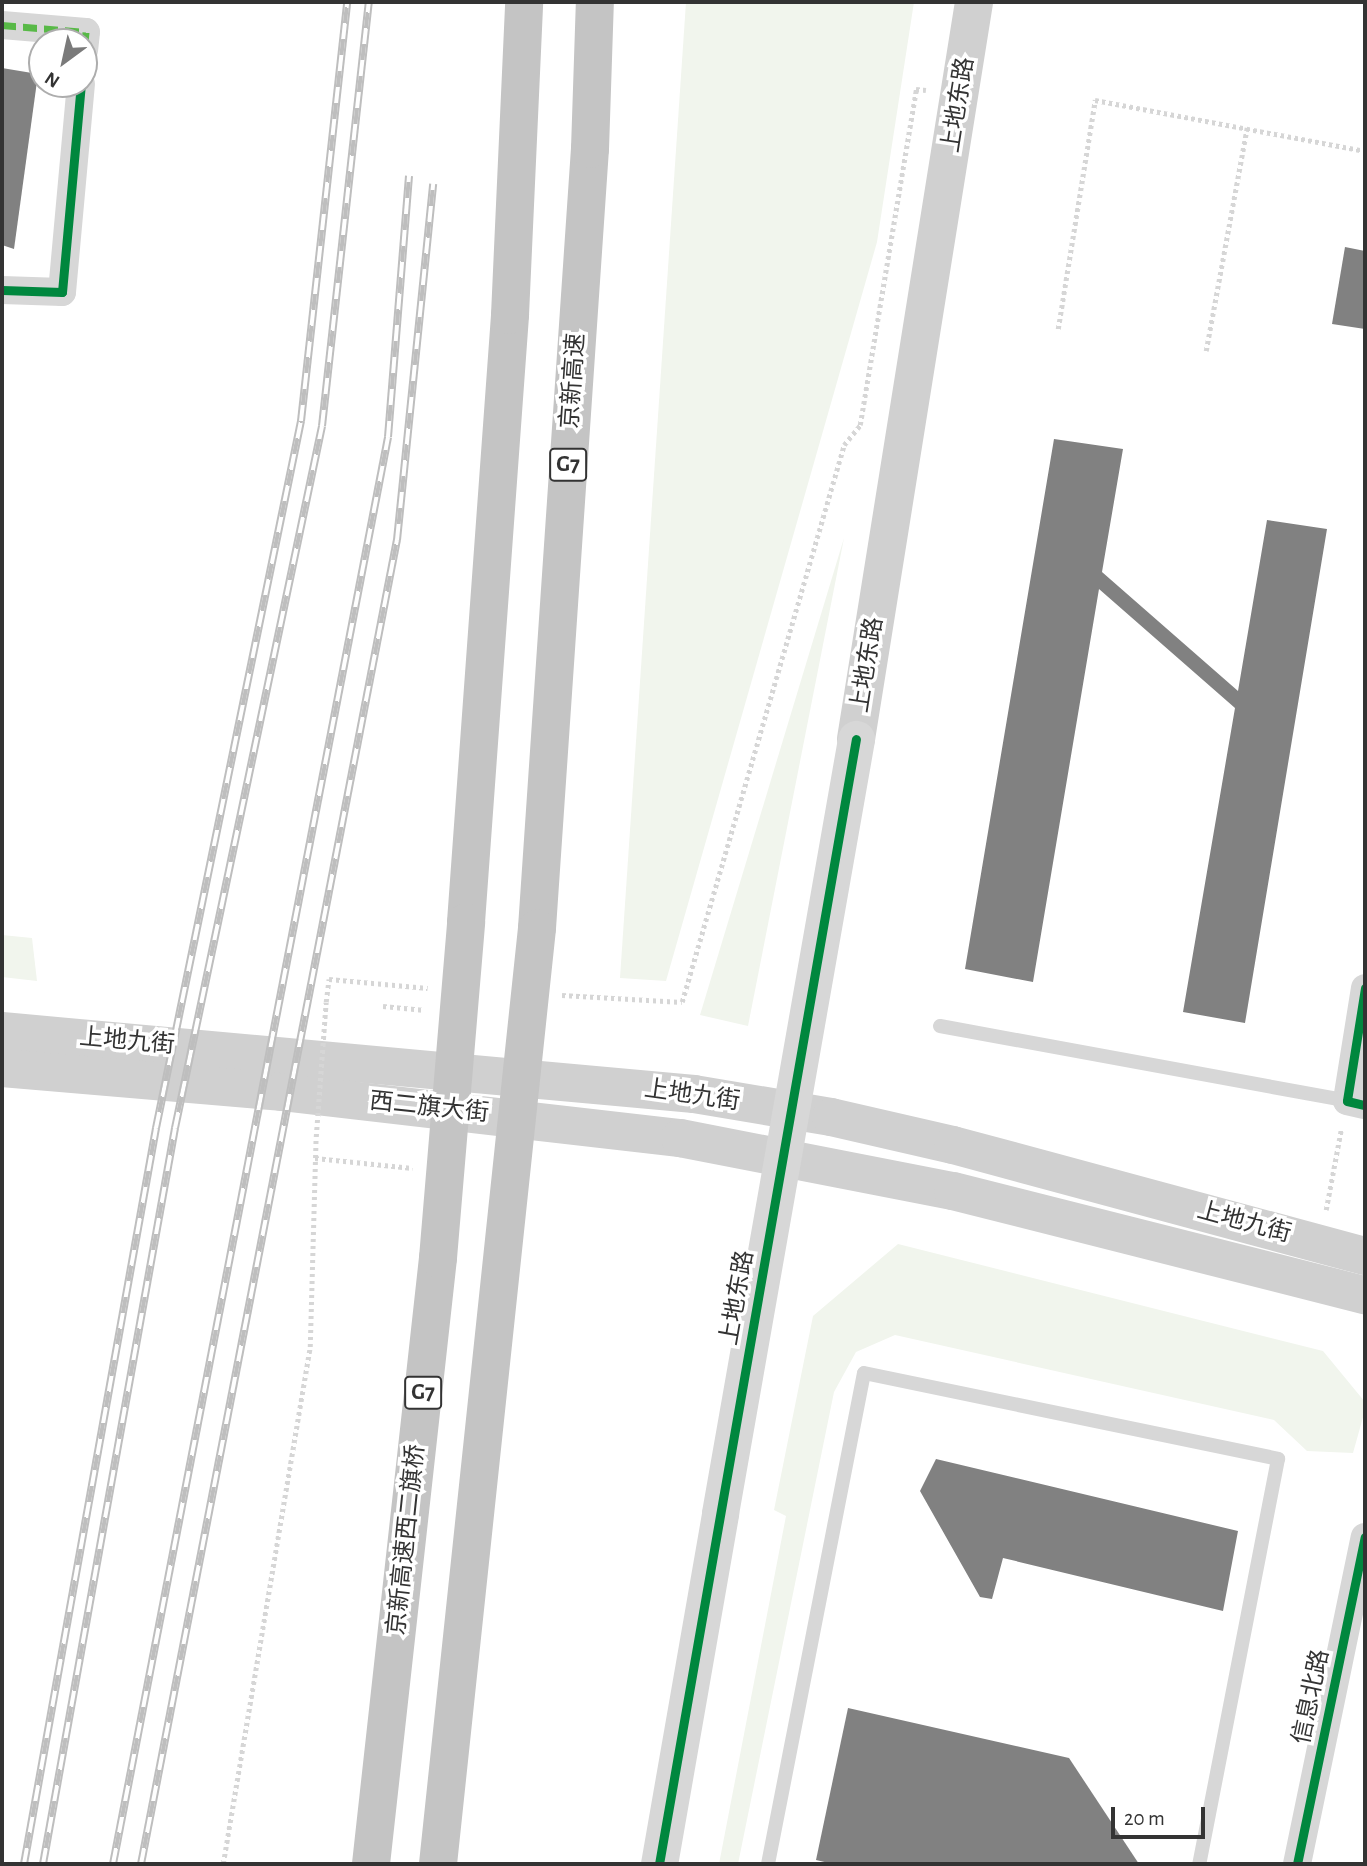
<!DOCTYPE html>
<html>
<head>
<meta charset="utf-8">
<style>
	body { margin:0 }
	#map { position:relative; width:1367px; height:1866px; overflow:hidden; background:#fff; font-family:"Alegreya Sans","Noto Sans SC",sans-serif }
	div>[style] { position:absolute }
	.green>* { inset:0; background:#f1f5ed }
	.building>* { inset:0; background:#818181 }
	.path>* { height:4.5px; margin-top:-2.25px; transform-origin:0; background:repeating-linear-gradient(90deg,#d6d6d6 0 3.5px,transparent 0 7px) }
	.service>* { height:14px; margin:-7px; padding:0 7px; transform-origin:7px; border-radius:7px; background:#d7d7d7 }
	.minor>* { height:28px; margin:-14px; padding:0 14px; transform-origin:14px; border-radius:14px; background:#d7d7d7 }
	.tertiary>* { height:37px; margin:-18.5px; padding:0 18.5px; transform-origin:18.5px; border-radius:18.5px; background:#d7d7d7 }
	.secondary>* { height:38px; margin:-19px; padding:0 19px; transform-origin:19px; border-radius:19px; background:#d0d0d0 }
	.motorway>* { height:38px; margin:-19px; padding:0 19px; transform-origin:19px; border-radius:19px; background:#c4c4c4 }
	.rail>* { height:8px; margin-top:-4px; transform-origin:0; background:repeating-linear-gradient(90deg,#fff 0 16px,#bebebe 0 32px); box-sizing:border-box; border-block:2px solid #bebebe }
	.path-bridge>* { height:4.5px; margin-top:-2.25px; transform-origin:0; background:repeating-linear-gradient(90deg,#d6d6d6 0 3.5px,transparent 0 7px) }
	.tertiary-bridge>* { height:37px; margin:-18.5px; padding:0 18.5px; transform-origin:18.5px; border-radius:18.5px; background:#d7d7d7 }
	.motorway-bridge>* { height:38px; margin:-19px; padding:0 19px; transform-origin:19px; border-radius:19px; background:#c4c4c4 }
	.quiet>* { height:7px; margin-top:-3.5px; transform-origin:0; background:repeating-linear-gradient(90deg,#58b947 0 14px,transparent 0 21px) }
	.cycleway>* { height:9px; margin:-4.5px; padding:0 4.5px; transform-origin:4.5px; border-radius:4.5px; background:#00873e }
	span { translate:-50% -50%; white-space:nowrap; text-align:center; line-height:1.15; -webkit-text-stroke:7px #fff; paint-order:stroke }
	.shield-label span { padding:2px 5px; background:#fff; border:2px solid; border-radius:5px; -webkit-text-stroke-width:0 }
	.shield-label { font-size:23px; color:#333; font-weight:700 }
	.street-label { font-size:24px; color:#333 }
	.frame { position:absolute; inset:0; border:4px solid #333; pointer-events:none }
	.north { position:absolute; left:28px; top:28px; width:70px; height:70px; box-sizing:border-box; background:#fff; border:2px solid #adadad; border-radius:50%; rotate:213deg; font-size:19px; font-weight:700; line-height:28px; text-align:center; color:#333 }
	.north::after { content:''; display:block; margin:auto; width:24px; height:32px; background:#7a7a7a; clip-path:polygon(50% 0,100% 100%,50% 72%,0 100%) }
	.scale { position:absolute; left:1111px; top:1807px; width:94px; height:32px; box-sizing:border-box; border:4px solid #333; border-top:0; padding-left:9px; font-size:21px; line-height:24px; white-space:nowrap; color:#333; -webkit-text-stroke:5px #fff; paint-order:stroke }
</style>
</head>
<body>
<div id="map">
	<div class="green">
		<i style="clip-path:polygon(686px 2px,914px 2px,877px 242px,666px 981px,620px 978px)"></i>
		<i style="clip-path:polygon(844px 538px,748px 1026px,700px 1015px)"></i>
		<i style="clip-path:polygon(2px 935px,32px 938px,37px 981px,2px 977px)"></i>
		<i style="clip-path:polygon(898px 1244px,1323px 1351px,1365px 1402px,1365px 1410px,1353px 1453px,1307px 1451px,1274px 1420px,895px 1335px,856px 1352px,834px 1392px,738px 1864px,719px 1864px,786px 1516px,774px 1510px,813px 1316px)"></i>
	</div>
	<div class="building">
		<i style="clip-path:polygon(2px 68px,38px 74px,14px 249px,2px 245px)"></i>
		<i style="clip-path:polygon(1345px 247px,1365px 251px,1365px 329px,1332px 324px)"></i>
		<i style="clip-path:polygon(1054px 439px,1123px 449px,1102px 572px,1238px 691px,1267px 520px,1327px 529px,1245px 1023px,1183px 1012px,1235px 708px,1099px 589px,1033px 982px,965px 969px)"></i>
		<i style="clip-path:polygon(936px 1459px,1238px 1531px,1223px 1611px,1003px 1558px,992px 1599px,980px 1597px,920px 1491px)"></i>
		<i style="clip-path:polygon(848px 1708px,1069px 1758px,1139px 1864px,833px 1864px,816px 1860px)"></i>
	</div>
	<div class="path">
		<i style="left:1058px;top:329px;width:232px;rotate:-80.8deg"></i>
		<i style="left:1095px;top:100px;width:275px;rotate:10.7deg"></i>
		<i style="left:1206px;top:351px;width:227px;rotate:-79.6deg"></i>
		<i style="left:562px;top:995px;width:120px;rotate:3.3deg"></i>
		<i style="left:682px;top:1002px;width:580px;rotate:-73.78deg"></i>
		<i style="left:844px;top:445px;width:26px;rotate:-51deg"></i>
		<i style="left:860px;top:425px;width:341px;rotate:-80.5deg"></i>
		<i style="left:916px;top:89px;width:10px;rotate:6deg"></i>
		<i style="left:326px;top:1002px;width:23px;rotate:-83deg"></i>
		<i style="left:329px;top:979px;width:99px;rotate:5.2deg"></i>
		<i style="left:383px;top:1006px;width:42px;rotate:5.4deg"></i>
		<i style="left:315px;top:1158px;width:98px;rotate:5.9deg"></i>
		<i style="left:1326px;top:1210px;width:81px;rotate:-79.4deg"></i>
		<i style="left:223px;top:1864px;width:524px;rotate:-80.45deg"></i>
		<i style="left:310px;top:1347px;width:210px;rotate:-88.4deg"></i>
	</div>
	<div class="service">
		<i style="left:940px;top:1026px;width:414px;rotate:10.4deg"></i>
		<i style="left:768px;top:1864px;width:500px;rotate:-78.94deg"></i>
		<i style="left:864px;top:1373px;width:423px;rotate:11.7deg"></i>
		<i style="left:1278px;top:1459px;width:413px;rotate:101deg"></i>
	</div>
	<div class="minor">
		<i style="left:2px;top:25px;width:84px;rotate:4.8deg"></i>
		<i style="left:86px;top:32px;width:18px;rotate:96deg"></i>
		<i style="left:2px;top:290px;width:60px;rotate:1.9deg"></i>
		<i style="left:62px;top:292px;width:209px;rotate:-84.8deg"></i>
		<i style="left:1365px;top:988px;width:114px;rotate:99.1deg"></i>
		<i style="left:1347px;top:1101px;width:18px;rotate:13deg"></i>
		<i style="left:1297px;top:1864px;width:334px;rotate:-78.3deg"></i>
	</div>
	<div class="tertiary">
		<i style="left:659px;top:1864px;width:356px;rotate:-80.1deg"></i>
	</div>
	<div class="secondary">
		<i style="left:856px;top:739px;width:746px;rotate:-80.9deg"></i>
		<i style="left:2px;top:1031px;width:695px;rotate:5.2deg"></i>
		<i style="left:694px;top:1094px;width:139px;rotate:9.5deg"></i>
		<i style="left:831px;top:1117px;width:125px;rotate:12.9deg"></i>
		<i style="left:953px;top:1145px;width:427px;rotate:15.1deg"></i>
		<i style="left:2px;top:1068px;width:280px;rotate:4.9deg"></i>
		<i style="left:281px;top:1092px;width:402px;rotate:6.6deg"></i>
		<i style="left:680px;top:1138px;width:278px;rotate:11deg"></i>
		<i style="left:953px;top:1191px;width:425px;rotate:14.2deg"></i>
	</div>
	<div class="motorway">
		<i style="left:466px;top:922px;width:609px;rotate:-85.85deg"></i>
		<i style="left:510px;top:315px;width:313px;rotate:-87.4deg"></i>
		<i style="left:537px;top:928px;width:781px;rotate:-86.11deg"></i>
		<i style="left:590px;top:149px;width:147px;rotate:-88.1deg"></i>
	</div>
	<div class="rail">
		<i style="left:24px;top:1864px;width:748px;rotate:-79.83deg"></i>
		<i style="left:156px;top:1128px;width:722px;rotate:-78.41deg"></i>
		<i style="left:301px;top:421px;width:422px;rotate:-83.7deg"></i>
		<i style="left:43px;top:1864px;width:748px;rotate:-79.83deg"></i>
		<i style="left:175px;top:1128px;width:717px;rotate:-78.17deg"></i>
		<i style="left:322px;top:426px;width:427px;rotate:-83.7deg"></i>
		<i style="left:113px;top:1864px;width:1453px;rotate:-79.09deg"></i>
		<i style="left:388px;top:437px;width:262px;rotate:-85.4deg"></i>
		<i style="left:141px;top:1864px;width:1349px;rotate:-79.06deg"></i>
		<i style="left:397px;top:540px;width:358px;rotate:-84.2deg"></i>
	</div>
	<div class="path-bridge">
		<i style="left:316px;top:1137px;width:135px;rotate:-85.8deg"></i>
	</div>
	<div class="tertiary-bridge">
		<i style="left:720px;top:1513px;width:786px;rotate:-80.03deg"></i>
	</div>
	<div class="motorway-bridge">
		<i style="left:371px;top:1864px;width:610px;rotate:-83.69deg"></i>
		<i style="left:438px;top:1258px;width:337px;rotate:-85.2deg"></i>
		<i style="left:438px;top:1864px;width:941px;rotate:-83.96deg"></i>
	</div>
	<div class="quiet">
		<i style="left:2px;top:25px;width:84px;rotate:4.8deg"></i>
		<i style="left:86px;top:32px;width:18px;rotate:96deg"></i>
	</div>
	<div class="cycleway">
		<i style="left:2px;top:290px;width:60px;rotate:1.9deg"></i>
		<i style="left:62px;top:292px;width:209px;rotate:-84.8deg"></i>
		<i style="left:1365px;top:988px;width:114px;rotate:99.1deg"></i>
		<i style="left:1347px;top:1101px;width:18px;rotate:13deg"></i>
		<i style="left:659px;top:1864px;width:1142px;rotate:-80.07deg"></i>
		<i style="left:1297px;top:1864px;width:334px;rotate:-78.3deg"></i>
	</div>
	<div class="shield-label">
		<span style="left:568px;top:465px">G7</span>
		<span style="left:423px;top:1393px">G7</span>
	</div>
	<div class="street-label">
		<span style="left:959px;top:105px;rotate:-81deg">上地东路</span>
		<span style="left:574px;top:381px;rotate:-86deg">京新高速</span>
		<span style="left:868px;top:665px;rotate:-81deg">上地东路</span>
		<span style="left:127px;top:1042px;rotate:5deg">上地九街</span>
		<span style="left:692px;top:1096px;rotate:8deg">上地九街</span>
		<span style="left:429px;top:1108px;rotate:6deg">西二旗大街</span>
		<span style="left:1244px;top:1223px;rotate:15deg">上地九街</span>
		<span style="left:738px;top:1298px;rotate:-80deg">上地东路</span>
		<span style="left:407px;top:1540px;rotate:-84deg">京新高速西二旗桥</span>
		<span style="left:1312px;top:1697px;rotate:-78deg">信息北路</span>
	</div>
	<div class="frame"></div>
	<div class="north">N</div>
	<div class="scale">20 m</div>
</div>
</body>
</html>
